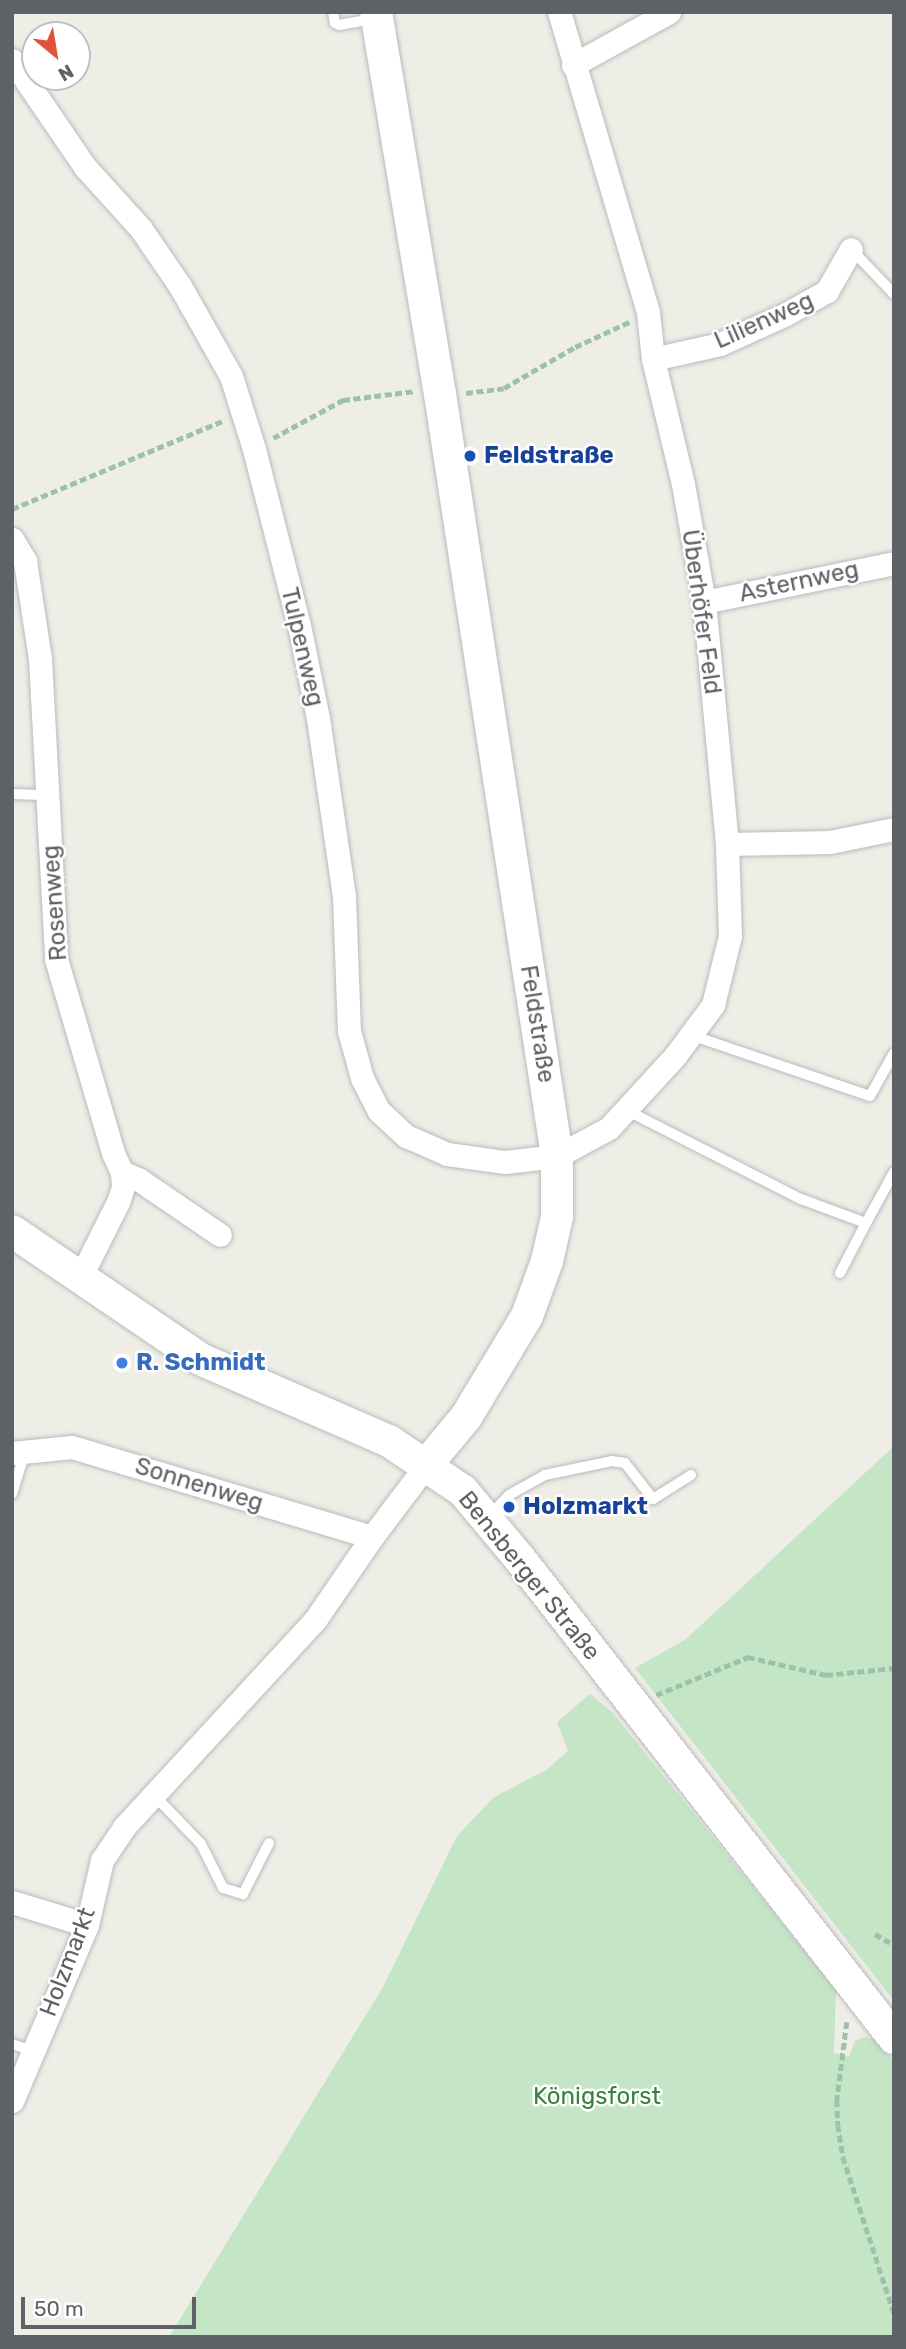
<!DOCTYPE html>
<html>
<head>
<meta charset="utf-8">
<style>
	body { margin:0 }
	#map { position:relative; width:906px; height:2349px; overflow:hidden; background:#efeee6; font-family:Rubik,sans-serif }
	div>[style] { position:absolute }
	.green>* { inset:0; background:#c4e5c6 }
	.path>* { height:4.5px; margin-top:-2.25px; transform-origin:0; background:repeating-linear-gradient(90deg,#9cc3aa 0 7px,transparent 0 10.5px) }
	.roads { filter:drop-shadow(0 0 2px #b8bbbf) drop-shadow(0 0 2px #b8bbbf) }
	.lane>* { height:10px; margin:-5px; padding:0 5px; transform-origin:5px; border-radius:5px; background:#fff }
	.street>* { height:23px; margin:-11.5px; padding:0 11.5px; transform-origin:11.5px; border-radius:11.5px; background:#fff }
	.secondary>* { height:32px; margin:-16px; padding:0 16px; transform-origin:16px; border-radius:16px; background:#fff }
	.dots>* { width:19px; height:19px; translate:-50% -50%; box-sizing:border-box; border:4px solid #fff; border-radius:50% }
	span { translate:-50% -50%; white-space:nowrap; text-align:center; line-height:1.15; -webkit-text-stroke:5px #fff; paint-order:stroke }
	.street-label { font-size:24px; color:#5e6166 }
	.transit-label { font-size:24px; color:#164399; font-weight:700 }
	.left { translate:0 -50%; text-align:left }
	.shop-label { font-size:24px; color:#366cbe; font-weight:700 }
	.park-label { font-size:24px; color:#398141 }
	.frame { position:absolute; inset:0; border:14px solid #5e6166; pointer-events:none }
	.north { position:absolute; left:21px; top:21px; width:70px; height:70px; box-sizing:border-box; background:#fff; border:2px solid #bfc0c2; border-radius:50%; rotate:150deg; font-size:19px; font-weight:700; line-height:28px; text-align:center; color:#5e6166 }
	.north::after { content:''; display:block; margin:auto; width:24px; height:32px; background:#e0523b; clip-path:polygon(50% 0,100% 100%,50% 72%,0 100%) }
	.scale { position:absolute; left:21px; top:2297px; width:175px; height:32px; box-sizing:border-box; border:4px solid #5e6166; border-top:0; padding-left:9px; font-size:21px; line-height:24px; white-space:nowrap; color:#5e6166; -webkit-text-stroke:5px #fff; paint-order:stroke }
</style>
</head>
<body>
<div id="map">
	<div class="green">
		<i style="clip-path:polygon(894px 1446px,894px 2001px,635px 1668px,686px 1639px)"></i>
		<i style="clip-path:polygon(590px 1694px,612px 1712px,836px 1990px,834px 2053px,849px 2057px,855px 2041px,864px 2037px,876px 2039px,894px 2062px,894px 2337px,169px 2337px,383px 1987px,457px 1836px,494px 1797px,546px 1770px,568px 1751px,557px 1722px)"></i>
	</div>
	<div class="path">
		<i style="left:466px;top:393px;width:38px;rotate:-7deg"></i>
		<i style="left:504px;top:388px;width:82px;rotate:-30deg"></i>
		<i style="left:575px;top:347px;width:60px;rotate:-24.8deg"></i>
		<i style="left:273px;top:438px;width:80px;rotate:-28.5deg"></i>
		<i style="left:343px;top:400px;width:73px;rotate:-7.1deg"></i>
		<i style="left:12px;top:509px;width:231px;rotate:-22.7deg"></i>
		<i style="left:656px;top:1695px;width:100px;rotate:-22.4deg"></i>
		<i style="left:748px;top:1657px;width:80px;rotate:13deg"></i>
		<i style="left:826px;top:1675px;width:68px;rotate:-5.9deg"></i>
		<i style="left:875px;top:1934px;width:22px;rotate:30deg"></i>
		<i style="left:847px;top:2022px;width:79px;rotate:97.3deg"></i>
		<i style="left:837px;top:2100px;width:25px;rotate:88deg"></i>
		<i style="left:838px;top:2125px;width:32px;rotate:81deg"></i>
		<i style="left:843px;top:2157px;width:164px;rotate:71.9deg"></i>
	</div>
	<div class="roads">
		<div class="lane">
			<i style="left:333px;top:12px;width:11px;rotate:80deg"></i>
			<i style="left:335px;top:23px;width:4px;rotate:27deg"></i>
			<i style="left:339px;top:25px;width:36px;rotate:-10deg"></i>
			<i style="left:851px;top:249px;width:62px;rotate:46.3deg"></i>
			<i style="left:12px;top:794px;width:36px;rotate:2deg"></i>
			<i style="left:691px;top:1035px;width:189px;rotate:18.8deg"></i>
			<i style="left:870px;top:1096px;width:49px;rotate:-60.8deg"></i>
			<i style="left:626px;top:1110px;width:196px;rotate:27deg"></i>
			<i style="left:801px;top:1199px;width:69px;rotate:20.3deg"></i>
			<i style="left:866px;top:1223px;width:58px;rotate:-61.2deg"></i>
			<i style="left:840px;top:1273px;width:56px;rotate:-62.5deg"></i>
			<i style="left:12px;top:1494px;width:44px;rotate:-72.8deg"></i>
			<i style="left:489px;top:1516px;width:29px;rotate:-46deg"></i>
			<i style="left:509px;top:1495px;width:41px;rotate:-29.1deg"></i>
			<i style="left:545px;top:1475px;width:68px;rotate:-11.8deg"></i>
			<i style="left:612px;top:1461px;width:13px;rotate:9deg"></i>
			<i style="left:625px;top:1463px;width:46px;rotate:52.1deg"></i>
			<i style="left:653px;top:1499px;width:45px;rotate:-32.3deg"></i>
			<i style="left:153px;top:1794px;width:69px;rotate:46.2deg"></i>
			<i style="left:201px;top:1844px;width:49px;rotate:63.4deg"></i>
			<i style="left:223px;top:1888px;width:21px;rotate:17deg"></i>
			<i style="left:243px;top:1894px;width:57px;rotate:-63deg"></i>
			<i style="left:12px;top:2044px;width:21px;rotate:19deg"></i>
		</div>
		<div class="street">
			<i style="left:12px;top:60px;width:130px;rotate:55.7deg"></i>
			<i style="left:85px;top:167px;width:84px;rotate:47.9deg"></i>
			<i style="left:141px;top:229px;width:69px;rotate:55.6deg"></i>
			<i style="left:180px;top:286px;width:103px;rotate:60.5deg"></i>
			<i style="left:231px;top:376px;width:77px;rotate:72.5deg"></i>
			<i style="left:254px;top:449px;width:182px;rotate:75.7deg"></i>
			<i style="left:299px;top:625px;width:95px;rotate:78.5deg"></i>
			<i style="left:318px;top:718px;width:180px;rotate:81.7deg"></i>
			<i style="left:344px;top:896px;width:135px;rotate:87.9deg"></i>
			<i style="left:349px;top:1031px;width:49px;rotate:74.5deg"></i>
			<i style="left:362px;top:1078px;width:37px;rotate:63deg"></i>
			<i style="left:379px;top:1111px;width:37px;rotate:43deg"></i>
			<i style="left:406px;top:1136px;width:45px;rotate:23.7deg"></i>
			<i style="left:447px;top:1154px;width:59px;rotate:7.9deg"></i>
			<i style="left:505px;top:1162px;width:52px;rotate:-6.6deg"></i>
			<i style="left:557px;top:1156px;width:59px;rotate:-28.3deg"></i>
			<i style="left:609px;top:1128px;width:98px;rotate:-47.5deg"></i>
			<i style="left:675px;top:1056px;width:64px;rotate:-53.3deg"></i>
			<i style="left:713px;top:1005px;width:71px;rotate:-76.2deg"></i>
			<i style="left:730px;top:936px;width:92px;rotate:-91.9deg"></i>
			<i style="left:727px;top:844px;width:243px;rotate:-95.4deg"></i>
			<i style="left:704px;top:602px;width:120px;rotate:-100.1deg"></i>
			<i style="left:683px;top:484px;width:129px;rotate:-103.5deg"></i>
			<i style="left:653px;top:359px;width:47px;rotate:-96.1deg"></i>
			<i style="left:648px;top:312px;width:313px;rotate:-106.5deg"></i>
			<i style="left:573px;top:65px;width:110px;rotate:-28.9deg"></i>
			<i style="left:653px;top:359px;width:69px;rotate:-12.6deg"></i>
			<i style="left:720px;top:344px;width:72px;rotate:-24.4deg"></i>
			<i style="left:786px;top:314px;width:47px;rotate:-29.3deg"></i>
			<i style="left:827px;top:291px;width:48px;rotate:-60.3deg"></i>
			<i style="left:12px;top:539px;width:26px;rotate:59deg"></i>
			<i style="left:25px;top:561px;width:99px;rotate:81.3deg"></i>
			<i style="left:40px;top:659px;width:300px;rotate:86.9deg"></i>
			<i style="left:56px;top:959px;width:202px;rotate:73.6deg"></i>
			<i style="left:113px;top:1153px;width:21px;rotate:65deg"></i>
			<i style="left:122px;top:1172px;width:15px;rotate:86deg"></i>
			<i style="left:123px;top:1187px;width:16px;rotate:108deg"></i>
			<i style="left:118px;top:1202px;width:85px;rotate:116.6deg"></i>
			<i style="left:704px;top:602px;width:194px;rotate:-11.6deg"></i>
			<i style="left:727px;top:844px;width:103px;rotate:-1.1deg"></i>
			<i style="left:830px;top:842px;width:65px;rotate:-11.5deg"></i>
			<i style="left:122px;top:1172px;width:17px;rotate:24deg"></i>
			<i style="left:138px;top:1179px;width:99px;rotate:34.3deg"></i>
			<i style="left:12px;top:1453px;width:60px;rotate:-5.7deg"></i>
			<i style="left:72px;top:1447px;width:313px;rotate:16.7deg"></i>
			<i style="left:12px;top:1902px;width:78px;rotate:17deg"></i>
			<i style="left:12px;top:2101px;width:191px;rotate:-66.9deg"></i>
			<i style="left:87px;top:1925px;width:67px;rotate:-77deg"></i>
			<i style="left:102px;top:1860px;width:40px;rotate:-56deg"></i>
			<i style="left:124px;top:1827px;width:282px;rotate:-47.3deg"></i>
			<i style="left:315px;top:1620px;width:101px;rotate:-55.5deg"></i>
			<i style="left:372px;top:1537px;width:91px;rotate:-53deg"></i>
		</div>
		<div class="secondary">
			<i style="left:376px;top:12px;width:387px;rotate:80.5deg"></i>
			<i style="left:440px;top:394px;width:771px;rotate:81.27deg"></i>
			<i style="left:557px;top:1156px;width:61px;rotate:90deg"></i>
			<i style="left:557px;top:1217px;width:45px;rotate:102.8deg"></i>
			<i style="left:547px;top:1261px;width:59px;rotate:110deg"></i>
			<i style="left:527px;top:1316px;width:118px;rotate:121.1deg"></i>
			<i style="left:466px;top:1417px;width:61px;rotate:129.7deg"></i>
			<i style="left:12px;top:1231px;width:227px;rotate:34.2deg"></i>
			<i style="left:200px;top:1359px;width:206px;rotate:23.5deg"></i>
			<i style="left:389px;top:1441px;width:89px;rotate:34deg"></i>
			<i style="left:463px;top:1491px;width:89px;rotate:50deg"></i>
			<i style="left:520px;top:1559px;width:608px;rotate:52.02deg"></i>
		</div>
	</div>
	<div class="dots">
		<i style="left:470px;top:456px;background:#1a4fb4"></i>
		<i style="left:122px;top:1363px;background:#3f7fe0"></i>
		<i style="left:509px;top:1507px;background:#1a4fb4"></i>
	</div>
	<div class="street-label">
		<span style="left:764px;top:321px;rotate:-24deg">Lilienweg</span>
		<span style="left:799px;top:582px;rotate:-12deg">Asternweg</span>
		<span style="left:701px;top:612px;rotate:82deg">Überhöfer Feld</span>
		<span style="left:302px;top:647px;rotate:77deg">Tulpenweg</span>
		<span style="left:55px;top:903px;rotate:-94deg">Rosenweg</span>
		<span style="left:537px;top:1024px;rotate:81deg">Feldstraße</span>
		<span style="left:199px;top:1485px;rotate:17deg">Sonnenweg</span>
		<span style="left:529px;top:1576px;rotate:51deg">Bensberger Straße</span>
		<span style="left:68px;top:1962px;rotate:-69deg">Holzmarkt</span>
	</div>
	<div class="transit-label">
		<span class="left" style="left:484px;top:456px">Feldstraße</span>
		<span class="left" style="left:523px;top:1507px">Holzmarkt</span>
	</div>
	<div class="shop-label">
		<span class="left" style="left:136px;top:1363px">R. Schmidt</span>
	</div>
	<div class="park-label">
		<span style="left:597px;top:2097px">Königsforst</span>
	</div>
	<div class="frame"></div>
	<div class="north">N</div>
	<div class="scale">50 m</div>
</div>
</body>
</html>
